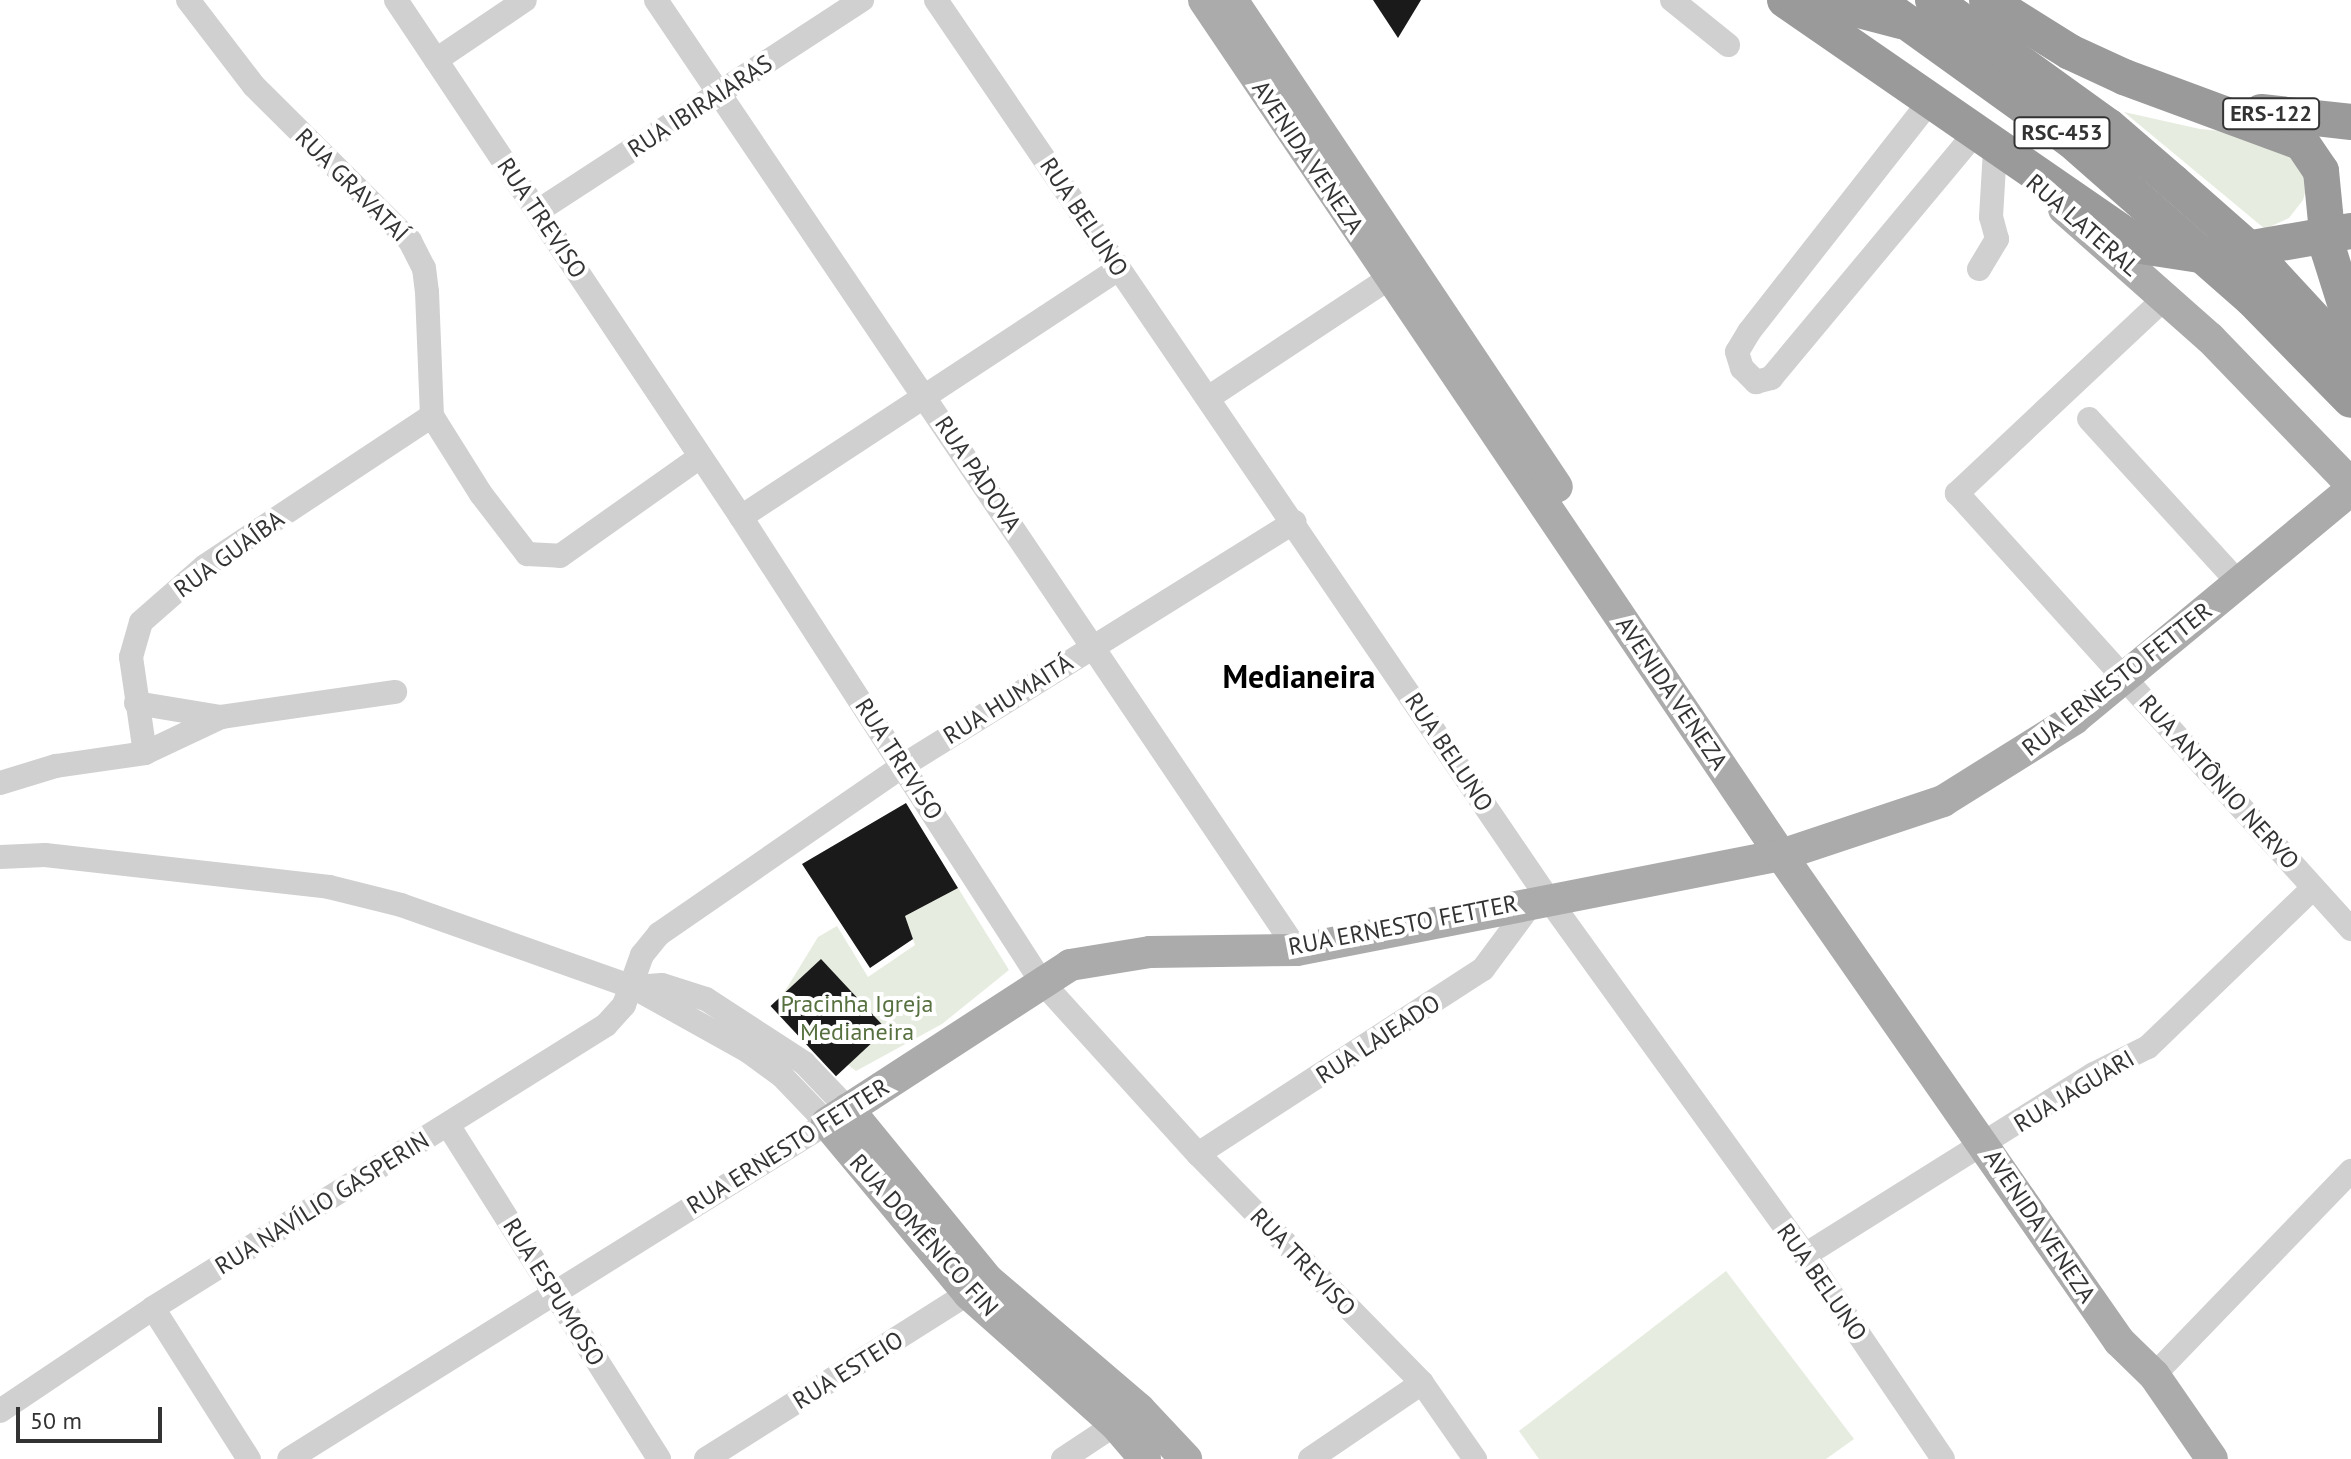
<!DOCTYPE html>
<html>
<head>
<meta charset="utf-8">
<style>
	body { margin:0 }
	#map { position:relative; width:2351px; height:1459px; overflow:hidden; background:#fff; font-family:"PT Sans",sans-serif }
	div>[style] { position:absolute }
	.green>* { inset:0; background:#e6ecdf }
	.building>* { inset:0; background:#1a1a1a; transform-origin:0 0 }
	.minor>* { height:24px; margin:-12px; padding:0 12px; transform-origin:12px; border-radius:12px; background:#d0d0d0 }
	.major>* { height:32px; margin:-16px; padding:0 16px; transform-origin:16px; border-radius:16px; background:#ababab }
	.highway>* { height:36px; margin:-18px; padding:0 18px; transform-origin:18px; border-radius:18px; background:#9a9a9a }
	span { translate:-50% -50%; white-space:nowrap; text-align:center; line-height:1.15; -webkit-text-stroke:8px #fff; paint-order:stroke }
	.shield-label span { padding:2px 6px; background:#fff; border:2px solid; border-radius:6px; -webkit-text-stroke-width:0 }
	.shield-label { font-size:22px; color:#333; font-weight:700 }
	.street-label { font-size:24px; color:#333 }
	.park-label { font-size:24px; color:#56703f }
	.district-label { font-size:32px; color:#000; font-weight:700 }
	.scale { position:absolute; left:16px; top:1407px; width:146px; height:36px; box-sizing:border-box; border:4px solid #333; border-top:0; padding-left:10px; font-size:24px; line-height:28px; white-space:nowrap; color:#333; -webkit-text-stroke:6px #fff; paint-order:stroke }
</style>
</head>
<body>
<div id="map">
	<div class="green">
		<i style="clip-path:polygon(2124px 112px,2200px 129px,2272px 136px,2309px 178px,2303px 200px,2289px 218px,2265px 229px)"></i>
		<i style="clip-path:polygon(958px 888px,1009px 970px,942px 1024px,856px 1071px,774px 1009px,818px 937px,837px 926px,868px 977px,915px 945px,905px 916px)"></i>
		<i style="clip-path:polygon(1726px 1271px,1854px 1439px,1826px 1459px,1539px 1459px,1519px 1431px)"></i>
	</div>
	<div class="building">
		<i style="clip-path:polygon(1373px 0,1421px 0,1398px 38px)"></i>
		<i style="clip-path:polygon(906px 803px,958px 888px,905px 916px,913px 939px,870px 968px,802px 864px)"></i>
		<i style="left:821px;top:959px;width:96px;height:69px;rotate:47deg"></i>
	</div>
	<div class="minor">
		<i style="left:188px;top:0;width:108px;rotate:52.5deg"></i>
		<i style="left:254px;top:86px;width:220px;rotate:44.8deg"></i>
		<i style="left:410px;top:241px;width:30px;rotate:63deg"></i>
		<i style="left:424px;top:268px;width:24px;rotate:83deg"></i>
		<i style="left:427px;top:292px;width:124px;rotate:87.7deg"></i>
		<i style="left:432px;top:416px;width:92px;rotate:57.9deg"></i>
		<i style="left:481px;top:494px;width:76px;rotate:52.5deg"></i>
		<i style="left:527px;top:554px;width:33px;rotate:3deg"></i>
		<i style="left:560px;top:556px;width:171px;rotate:-35.3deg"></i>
		<i style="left:396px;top:0;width:622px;rotate:56.28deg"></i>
		<i style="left:741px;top:517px;width:553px;rotate:57.12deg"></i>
		<i style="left:1041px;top:981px;width:234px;rotate:47.8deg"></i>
		<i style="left:1198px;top:1154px;width:320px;rotate:45.6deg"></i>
		<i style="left:1422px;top:1383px;width:93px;rotate:55.1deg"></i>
		<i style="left:656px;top:0;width:1146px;rotate:55.99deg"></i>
		<i style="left:936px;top:0;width:1085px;rotate:55.74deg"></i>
		<i style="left:1547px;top:897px;width:441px;rotate:54.2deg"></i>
		<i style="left:1805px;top:1255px;width:246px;rotate:55.9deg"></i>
		<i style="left:1672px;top:0;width:72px;rotate:38.8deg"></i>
		<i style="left:436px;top:60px;width:107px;rotate:-34deg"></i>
		<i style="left:1930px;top:101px;width:293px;rotate:128.1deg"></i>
		<i style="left:1749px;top:332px;width:23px;rotate:121deg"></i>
		<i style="left:1737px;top:352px;width:17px;rotate:73deg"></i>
		<i style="left:1742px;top:368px;width:20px;rotate:45deg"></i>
		<i style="left:1756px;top:382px;width:16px;rotate:-15deg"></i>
		<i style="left:1771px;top:378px;width:317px;rotate:-50.2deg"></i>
		<i style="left:538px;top:211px;width:387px;rotate:-33.1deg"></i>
		<i style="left:1979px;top:269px;width:35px;rotate:-59deg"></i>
		<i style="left:1997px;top:239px;width:23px;rotate:-105deg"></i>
		<i style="left:1991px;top:217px;width:68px;rotate:-86.6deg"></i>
		<i style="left:2166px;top:297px;width:287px;rotate:136.8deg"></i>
		<i style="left:1957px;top:493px;width:588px;rotate:47.9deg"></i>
		<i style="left:1208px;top:398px;width:217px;rotate:-33.5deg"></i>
		<i style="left:2089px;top:419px;width:222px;rotate:47.6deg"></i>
		<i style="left:741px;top:517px;width:452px;rotate:-33.3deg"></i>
		<i style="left:136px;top:703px;width:86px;rotate:9.4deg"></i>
		<i style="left:145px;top:753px;width:97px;rotate:-98.3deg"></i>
		<i style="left:131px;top:657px;width:36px;rotate:-74deg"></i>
		<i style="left:141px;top:622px;width:85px;rotate:-41.2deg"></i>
		<i style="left:205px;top:566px;width:272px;rotate:-33.5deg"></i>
		<i style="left:0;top:783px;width:59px;rotate:-16.9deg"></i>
		<i style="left:56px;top:766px;width:90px;rotate:-8.3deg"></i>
		<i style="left:145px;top:753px;width:84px;rotate:-25.3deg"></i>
		<i style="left:221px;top:717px;width:176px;rotate:-8.2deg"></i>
		<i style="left:0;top:857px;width:45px;rotate:-2.5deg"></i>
		<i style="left:45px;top:855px;width:286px;rotate:6.4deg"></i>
		<i style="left:329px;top:887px;width:74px;rotate:14deg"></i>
		<i style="left:401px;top:905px;width:246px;rotate:19.5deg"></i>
		<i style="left:633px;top:987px;width:132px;rotate:29.1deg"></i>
		<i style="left:748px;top:1051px;width:42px;rotate:36.3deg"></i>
		<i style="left:782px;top:1076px;width:65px;rotate:46.2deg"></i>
		<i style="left:827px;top:1123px;width:634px;rotate:148.01deg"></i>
		<i style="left:633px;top:987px;width:29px;rotate:-4deg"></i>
		<i style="left:662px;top:985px;width:46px;rotate:17.7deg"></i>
		<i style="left:706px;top:999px;width:117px;rotate:33.1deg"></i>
		<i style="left:804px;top:1063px;width:64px;rotate:46.3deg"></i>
		<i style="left:448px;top:1125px;width:395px;rotate:57.7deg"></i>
		<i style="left:1198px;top:1154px;width:340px;rotate:-33deg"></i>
		<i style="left:1483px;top:969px;width:87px;rotate:-53.4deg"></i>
		<i style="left:1805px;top:1255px;width:341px;rotate:-32.1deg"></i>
		<i style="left:2094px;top:1074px;width:60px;rotate:-26.6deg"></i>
		<i style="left:2148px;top:1047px;width:229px;rotate:-43.9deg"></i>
		<i style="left:153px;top:1308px;width:179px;rotate:57.6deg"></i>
		<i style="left:2154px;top:1375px;width:284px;rotate:-46deg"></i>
		<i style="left:0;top:1411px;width:184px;rotate:-33.9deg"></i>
		<i style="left:153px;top:1308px;width:534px;rotate:-31.99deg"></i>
		<i style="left:606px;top:1025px;width:27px;rotate:-48deg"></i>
		<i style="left:624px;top:1005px;width:53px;rotate:-70.2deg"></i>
		<i style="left:642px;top:955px;width:27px;rotate:-51deg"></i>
		<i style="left:659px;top:934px;width:298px;rotate:-34.6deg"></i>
		<i style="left:904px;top:765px;width:460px;rotate:-31.9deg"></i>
		<i style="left:706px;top:1459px;width:328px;rotate:-32.3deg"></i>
		<i style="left:1063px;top:1459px;width:78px;rotate:-33.5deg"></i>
		<i style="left:1310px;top:1459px;width:135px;rotate:-34.2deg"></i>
	</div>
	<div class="major">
		<i style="left:1204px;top:0;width:1031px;rotate:55.99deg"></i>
		<i style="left:1781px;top:855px;width:592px;rotate:55.18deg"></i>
		<i style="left:2119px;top:1341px;width:49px;rotate:44.2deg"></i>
		<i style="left:2154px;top:1375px;width:102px;rotate:55.4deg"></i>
		<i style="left:1232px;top:0;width:585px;rotate:56.28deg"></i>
		<i style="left:2064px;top:209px;width:195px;rotate:41.5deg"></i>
		<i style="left:2210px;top:338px;width:203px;rotate:46deg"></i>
		<i style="left:848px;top:1109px;width:221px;rotate:50.7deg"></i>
		<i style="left:988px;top:1280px;width:199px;rotate:40.5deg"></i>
		<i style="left:1139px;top:1409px;width:69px;rotate:46.8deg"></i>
		<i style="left:1145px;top:1459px;width:45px;rotate:-130.5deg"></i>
		<i style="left:1116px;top:1425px;width:197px;rotate:-138.3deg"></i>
		<i style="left:969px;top:1294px;width:222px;rotate:-129.7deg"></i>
		<i style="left:827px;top:1123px;width:290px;rotate:-33deg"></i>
		<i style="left:1070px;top:965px;width:81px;rotate:-9.2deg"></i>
		<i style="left:1150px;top:952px;width:147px;rotate:-0.8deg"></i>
		<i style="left:1297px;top:950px;width:493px;rotate:-11.1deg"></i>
		<i style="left:1781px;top:855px;width:171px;rotate:-18.4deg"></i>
		<i style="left:1943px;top:801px;width:155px;rotate:-32deg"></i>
		<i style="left:2074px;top:719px;width:359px;rotate:-39.6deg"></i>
	</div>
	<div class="highway">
		<i style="left:1785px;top:0;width:433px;rotate:34.6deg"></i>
		<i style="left:2141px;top:246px;width:66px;rotate:8.7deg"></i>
		<i style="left:2206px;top:256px;width:147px;rotate:-9.8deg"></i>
		<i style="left:1821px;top:0;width:83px;rotate:14.7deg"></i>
		<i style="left:1876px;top:0;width:240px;rotate:35.7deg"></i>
		<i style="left:2071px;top:140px;width:241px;rotate:41.3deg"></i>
		<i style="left:2252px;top:299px;width:141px;rotate:45.6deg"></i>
		<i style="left:1933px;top:0;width:216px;rotate:35.8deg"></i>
		<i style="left:2108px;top:126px;width:86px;rotate:40.7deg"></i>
		<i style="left:2173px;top:182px;width:101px;rotate:41.4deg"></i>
		<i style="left:2249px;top:249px;width:150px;rotate:47.2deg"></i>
		<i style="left:1987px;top:0;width:98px;rotate:32.1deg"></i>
		<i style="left:2070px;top:52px;width:60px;rotate:24.8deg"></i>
		<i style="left:2124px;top:77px;width:190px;rotate:20.3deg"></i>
		<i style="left:2302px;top:143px;width:34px;rotate:56deg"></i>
		<i style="left:2321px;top:171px;width:81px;rotate:84.4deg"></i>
		<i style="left:2329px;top:252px;width:73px;rotate:72.6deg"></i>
		<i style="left:2261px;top:112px;width:91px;rotate:6.3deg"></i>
	</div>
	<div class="shield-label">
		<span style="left:2271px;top:114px">ERS-122</span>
		<span style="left:2062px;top:133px">RSC-453</span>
	</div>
	<div class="street-label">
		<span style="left:700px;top:106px;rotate:-33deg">RUA IBIRAIARAS</span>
		<span style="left:1308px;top:157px;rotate:56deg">AVENIDA VENEZA</span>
		<span style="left:352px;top:185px;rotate:45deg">RUA GRAVATAÍ</span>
		<span style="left:1084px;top:217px;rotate:56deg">RUA BELUNO</span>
		<span style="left:542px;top:218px;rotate:56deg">RUA TREVISO</span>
		<span style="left:2083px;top:225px;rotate:41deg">RUA LATERAL</span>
		<span style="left:978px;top:474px;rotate:56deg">RUA PÀDOVA</span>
		<span style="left:229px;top:554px;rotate:-36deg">RUA GUAÍBA</span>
		<span style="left:2117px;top:679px;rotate:-38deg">RUA ERNESTO FETTER</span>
		<span style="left:1672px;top:693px;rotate:56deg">AVENIDA VENEZA</span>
		<span style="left:1008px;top:699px;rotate:-32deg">RUA HUMAITÁ</span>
		<span style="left:1449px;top:752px;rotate:56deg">RUA BELUNO</span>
		<span style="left:899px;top:759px;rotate:57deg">RUA TREVISO</span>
		<span style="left:2219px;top:782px;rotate:48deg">RUA ANTÔNIO NERVO</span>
		<span style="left:1403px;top:925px;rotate:-11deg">RUA ERNESTO FETTER</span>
		<span style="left:1378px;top:1039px;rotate:-33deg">RUA LAJEADO</span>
		<span style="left:2074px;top:1091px;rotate:-31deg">RUA JAGUARI</span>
		<span style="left:788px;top:1146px;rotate:-32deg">RUA ERNESTO FETTER</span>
		<span style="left:322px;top:1203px;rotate:-32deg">RUA NAVÍLIO GASPERIN</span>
		<span style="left:2040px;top:1226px;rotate:56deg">AVENIDA VENEZA</span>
		<span style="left:924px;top:1235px;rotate:48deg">RUA DOMÊNICO FIN</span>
		<span style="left:1303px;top:1262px;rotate:46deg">RUA TREVISO</span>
		<span style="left:1822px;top:1282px;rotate:55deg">RUA BELUNO</span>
		<span style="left:554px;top:1292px;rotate:58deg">RUA ESPUMOSO</span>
		<span style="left:848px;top:1370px;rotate:-32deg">RUA ESTEIO</span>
	</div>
	<div class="park-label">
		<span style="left:857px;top:1018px">Pracinha Igreja<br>Medianeira</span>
	</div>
	<div class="district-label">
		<span style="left:1299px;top:676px">Medianeira</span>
	</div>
	<div class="scale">50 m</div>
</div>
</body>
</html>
